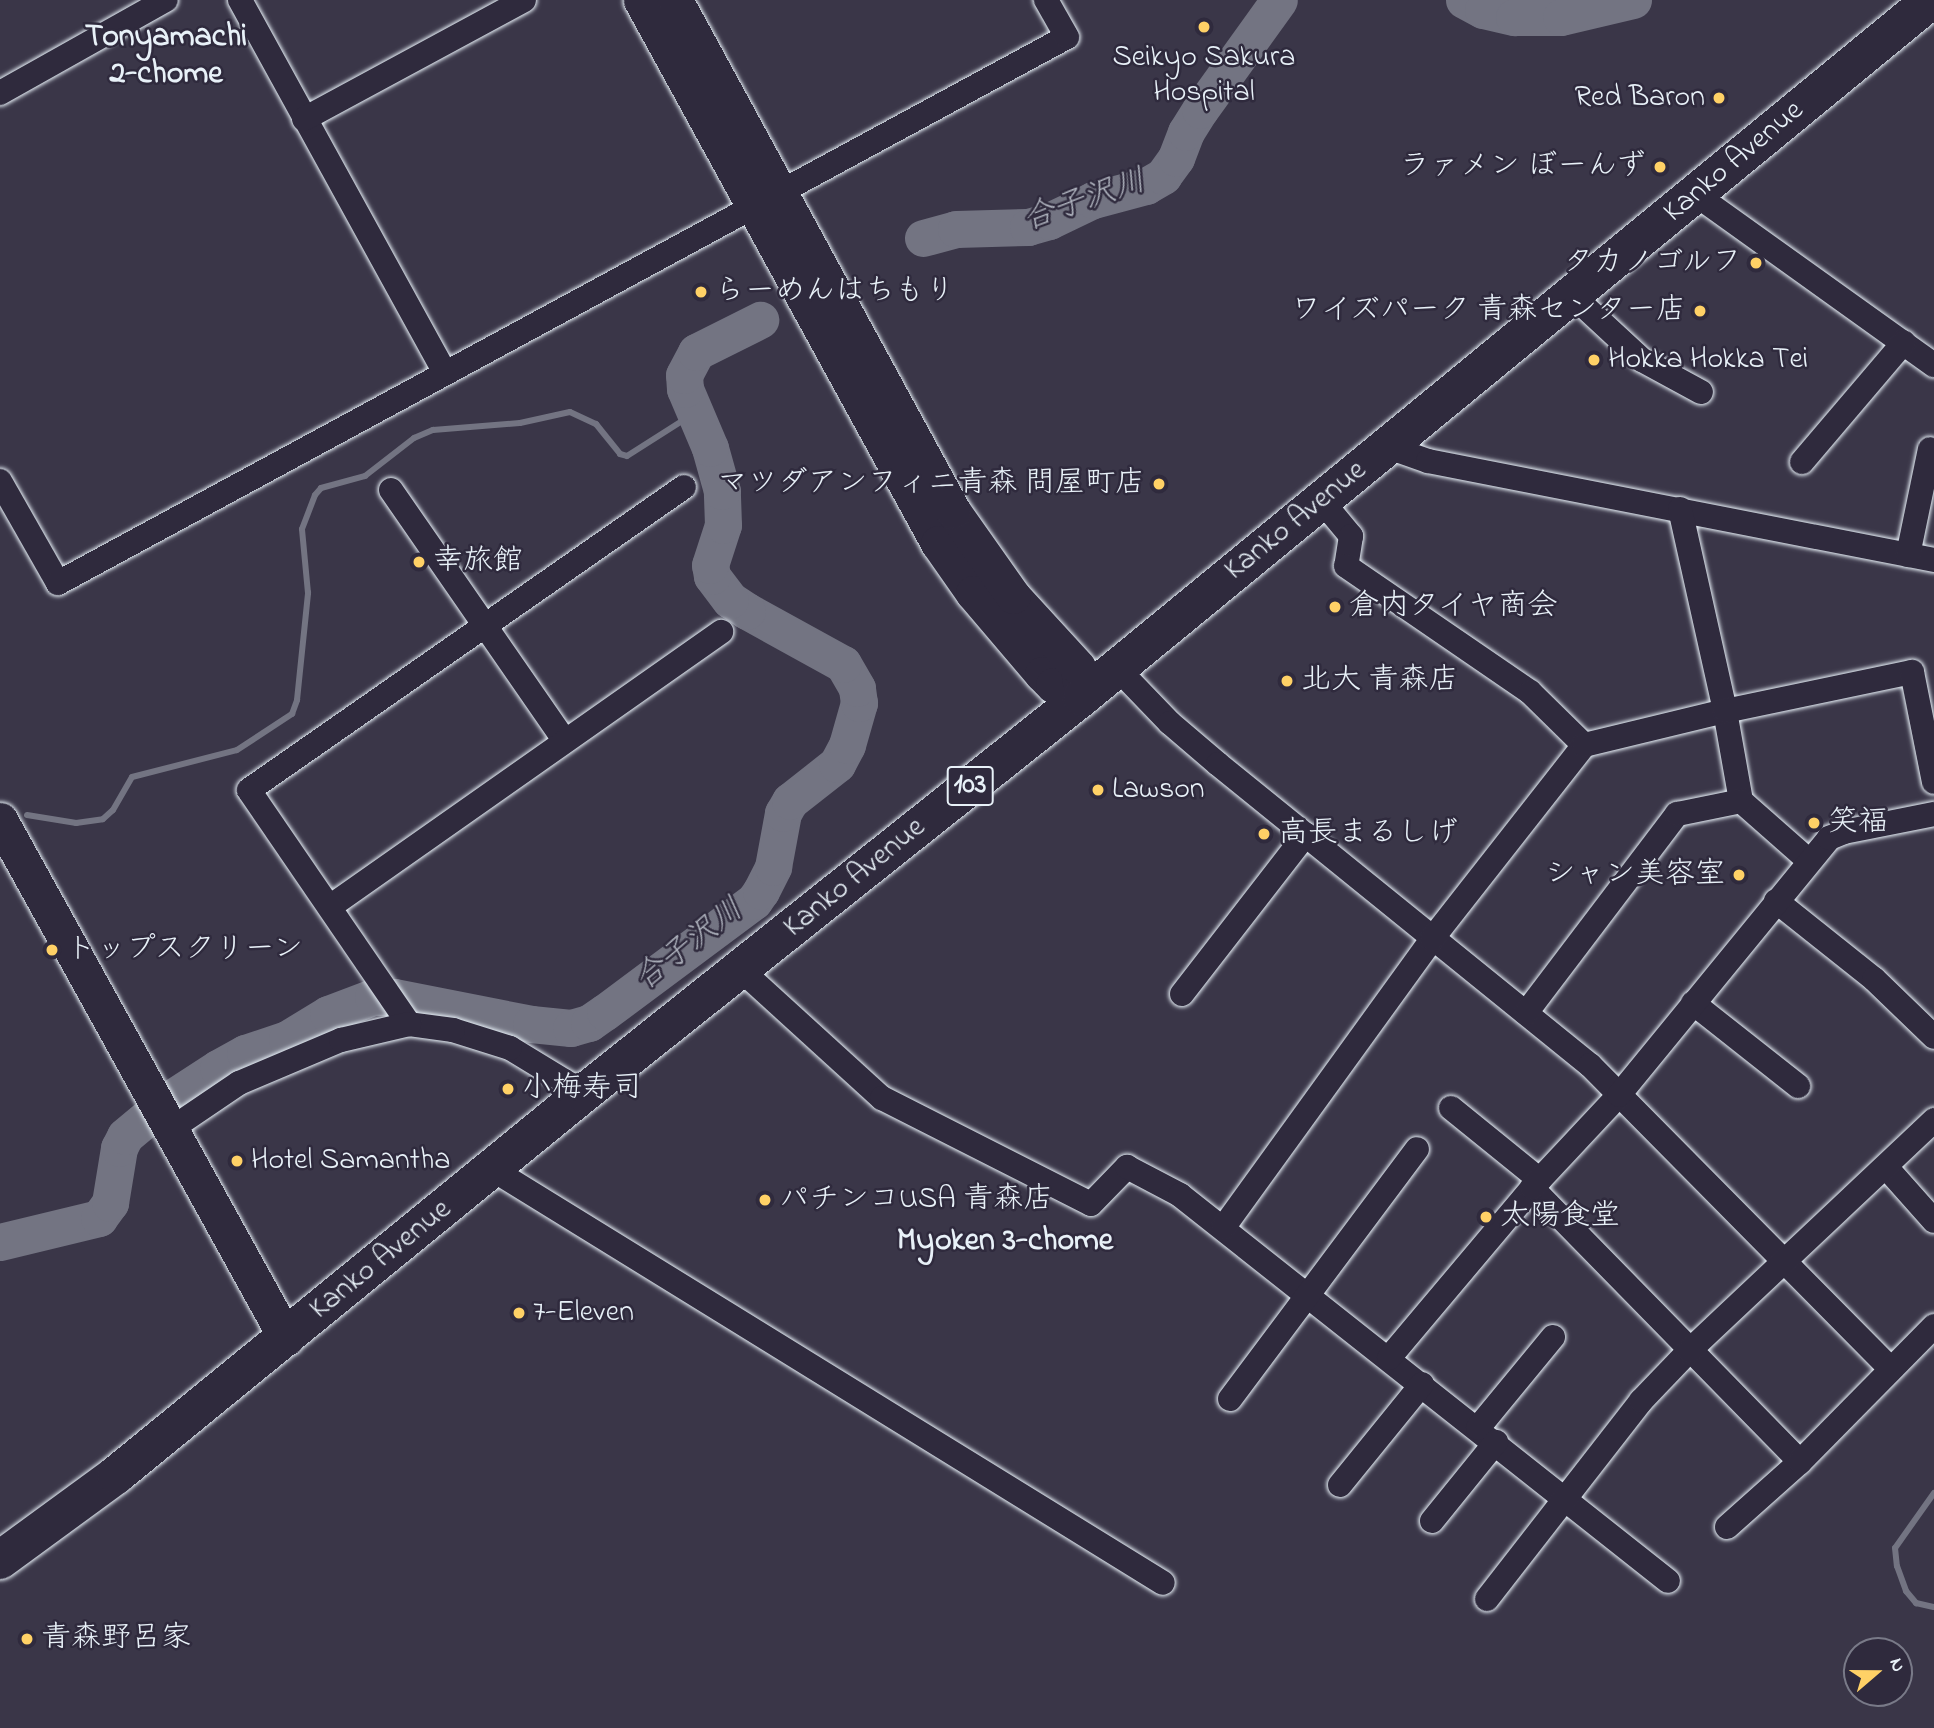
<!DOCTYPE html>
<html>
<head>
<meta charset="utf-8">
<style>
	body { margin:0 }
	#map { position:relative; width:1934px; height:1728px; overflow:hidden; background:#3a3648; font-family:"Indie Flower","Klee One",sans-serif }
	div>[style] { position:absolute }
	.stream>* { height:6px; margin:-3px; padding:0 3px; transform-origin:3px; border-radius:3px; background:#737482 }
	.river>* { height:37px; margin:-18.5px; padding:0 18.5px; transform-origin:18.5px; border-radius:18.5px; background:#737482 }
	.roads { filter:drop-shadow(0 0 2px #e8f1f8) drop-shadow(0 0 2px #e8f1f8) }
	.street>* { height:24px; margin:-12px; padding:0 12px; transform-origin:12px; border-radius:12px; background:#2f2a3d }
	.secondary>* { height:35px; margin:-17.5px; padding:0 17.5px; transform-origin:17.5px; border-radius:17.5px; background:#2f2a3d }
	.highway>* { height:38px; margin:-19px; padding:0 19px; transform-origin:19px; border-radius:19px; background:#2f2a3d }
	.dots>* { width:19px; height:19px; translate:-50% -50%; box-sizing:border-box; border:4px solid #2f2a3d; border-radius:50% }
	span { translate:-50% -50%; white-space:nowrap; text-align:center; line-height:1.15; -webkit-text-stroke:5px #2f2a3d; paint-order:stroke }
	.shield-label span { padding:2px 5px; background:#2f2a3d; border:2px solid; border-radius:5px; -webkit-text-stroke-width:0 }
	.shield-label { font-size:28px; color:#e8f1f8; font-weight:700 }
	.poi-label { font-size:30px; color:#e8f1f8 }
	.right { translate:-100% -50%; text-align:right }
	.left { translate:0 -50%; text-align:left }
	.street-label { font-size:30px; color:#e8f1f8 }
	.neighbourhood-label { font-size:32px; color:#e8f1f8; font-weight:700 }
	.water-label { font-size:32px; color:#aeb2bd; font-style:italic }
	.north { position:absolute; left:1843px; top:1637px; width:70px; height:70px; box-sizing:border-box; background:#2f2a3d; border:2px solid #797a88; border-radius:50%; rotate:70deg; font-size:19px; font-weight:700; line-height:28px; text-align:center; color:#e8f1f8 }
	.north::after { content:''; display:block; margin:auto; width:24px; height:32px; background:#ffd166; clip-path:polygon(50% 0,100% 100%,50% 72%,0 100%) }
</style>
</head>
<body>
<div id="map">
	<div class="stream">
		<i style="left:27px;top:815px;width:50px;rotate:9.3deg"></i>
		<i style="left:76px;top:823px;width:27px;rotate:-8deg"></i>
		<i style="left:103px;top:819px;width:13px;rotate:-42deg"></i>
		<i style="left:113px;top:810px;width:38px;rotate:-60deg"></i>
		<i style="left:132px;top:777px;width:108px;rotate:-14.4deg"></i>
		<i style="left:237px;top:750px;width:66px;rotate:-33.2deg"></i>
		<i style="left:292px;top:714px;width:15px;rotate:-70deg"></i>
		<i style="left:297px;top:700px;width:108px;rotate:-84.1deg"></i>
		<i style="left:308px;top:593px;width:64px;rotate:-95.4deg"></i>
		<i style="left:302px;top:529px;width:36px;rotate:-69deg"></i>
		<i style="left:315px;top:495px;width:9px;rotate:-49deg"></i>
		<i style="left:321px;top:488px;width:46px;rotate:-15.3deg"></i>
		<i style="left:365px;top:476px;width:62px;rotate:-37.8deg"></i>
		<i style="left:414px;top:438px;width:21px;rotate:-23deg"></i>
		<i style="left:433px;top:430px;width:87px;rotate:-4.6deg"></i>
		<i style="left:520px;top:423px;width:51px;rotate:-12.4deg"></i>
		<i style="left:570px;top:412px;width:29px;rotate:25deg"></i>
		<i style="left:596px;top:424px;width:38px;rotate:51deg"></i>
		<i style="left:620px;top:454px;width:7px;rotate:16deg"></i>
		<i style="left:627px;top:456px;width:82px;rotate:-32.5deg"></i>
		<i style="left:1934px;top:1493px;width:67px;rotate:125.3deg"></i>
		<i style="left:1895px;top:1548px;width:18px;rotate:84deg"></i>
		<i style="left:1897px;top:1566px;width:27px;rotate:70deg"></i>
		<i style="left:1906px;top:1591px;width:16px;rotate:50deg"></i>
		<i style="left:1916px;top:1603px;width:18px;rotate:13deg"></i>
	</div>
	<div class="river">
		<i style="left:1464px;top:0;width:21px;rotate:28deg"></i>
		<i style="left:1483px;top:10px;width:32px;rotate:13deg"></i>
		<i style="left:1514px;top:17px;width:47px"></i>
		<i style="left:1561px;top:17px;width:74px;rotate:-13.3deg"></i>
		<i style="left:923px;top:238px;width:34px;rotate:-15deg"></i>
		<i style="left:956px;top:229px;width:72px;rotate:-1.6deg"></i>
		<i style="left:1028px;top:227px;width:22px;rotate:-16deg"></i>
		<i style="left:1049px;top:221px;width:49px;rotate:-25.5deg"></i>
		<i style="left:1093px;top:200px;width:55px;rotate:-14.8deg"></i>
		<i style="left:1146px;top:186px;width:20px;rotate:-30deg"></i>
		<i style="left:1163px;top:176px;width:22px;rotate:-54deg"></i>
		<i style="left:1176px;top:158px;width:28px;rotate:-69deg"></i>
		<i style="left:1186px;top:132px;width:26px;rotate:-58deg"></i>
		<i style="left:1200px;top:110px;width:135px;rotate:-54.3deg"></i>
		<i style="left:0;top:1242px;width:102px;rotate:-13.6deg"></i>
		<i style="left:99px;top:1218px;width:19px;rotate:-54deg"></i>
		<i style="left:110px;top:1203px;width:56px;rotate:-80.7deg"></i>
		<i style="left:119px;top:1148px;width:13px;rotate:-63deg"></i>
		<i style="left:125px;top:1136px;width:55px;rotate:-39.8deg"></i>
		<i style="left:167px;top:1101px;width:61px;rotate:-32.9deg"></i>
		<i style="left:218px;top:1068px;width:31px;rotate:-29deg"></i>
		<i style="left:245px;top:1053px;width:44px;rotate:-18.4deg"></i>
		<i style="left:287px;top:1039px;width:48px;rotate:-31.4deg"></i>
		<i style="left:328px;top:1014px;width:48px;rotate:-20.7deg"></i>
		<i style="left:373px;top:997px;width:21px"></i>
		<i style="left:394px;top:997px;width:140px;rotate:11.1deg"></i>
		<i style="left:531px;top:1024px;width:40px;rotate:5.7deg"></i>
		<i style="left:571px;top:1028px;width:19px;rotate:-16deg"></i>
		<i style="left:589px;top:1023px;width:19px;rotate:-35deg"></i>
		<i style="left:605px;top:1012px;width:186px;rotate:-36.7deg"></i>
		<i style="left:754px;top:901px;width:12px;rotate:-55deg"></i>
		<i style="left:761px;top:891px;width:27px;rotate:-63deg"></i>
		<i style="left:773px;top:867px;width:55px;rotate:-79.5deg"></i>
		<i style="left:783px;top:813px;width:14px;rotate:-60deg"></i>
		<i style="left:790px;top:801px;width:60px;rotate:-38.2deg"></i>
		<i style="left:837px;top:764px;width:21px;rotate:-62deg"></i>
		<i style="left:847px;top:745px;width:44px;rotate:-74.1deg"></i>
		<i style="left:859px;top:703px;width:15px;rotate:-98deg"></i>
		<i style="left:857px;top:688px;width:28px;rotate:-120deg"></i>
		<i style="left:843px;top:664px;width:110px;rotate:-151.1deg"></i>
		<i style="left:747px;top:611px;width:20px;rotate:-147deg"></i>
		<i style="left:730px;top:600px;width:30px;rotate:-127deg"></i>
		<i style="left:712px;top:576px;width:11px;rotate:-100deg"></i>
		<i style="left:710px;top:565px;width:42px;rotate:-72deg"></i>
		<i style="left:723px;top:525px;width:34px;rotate:-92deg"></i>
		<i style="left:722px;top:491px;width:45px;rotate:-105.6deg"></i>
		<i style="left:710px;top:448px;width:64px;rotate:-113deg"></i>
		<i style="left:685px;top:389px;width:14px;rotate:-94deg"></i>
		<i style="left:684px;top:375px;width:26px;rotate:-62deg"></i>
		<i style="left:696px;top:352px;width:72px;rotate:-26.6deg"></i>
	</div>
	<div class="roads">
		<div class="street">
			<i style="left:240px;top:0;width:426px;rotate:61.2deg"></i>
			<i style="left:0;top:93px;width:190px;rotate:-29.3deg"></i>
			<i style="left:304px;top:119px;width:250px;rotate:-28.4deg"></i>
			<i style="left:1695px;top:194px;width:294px;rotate:35.6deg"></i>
			<i style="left:1573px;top:296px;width:94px;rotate:42.8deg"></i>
			<i style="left:1642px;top:360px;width:67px;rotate:28.5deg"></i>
			<i style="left:1388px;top:447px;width:42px;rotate:19.3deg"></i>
			<i style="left:1428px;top:461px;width:516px;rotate:11.07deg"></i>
			<i style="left:1802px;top:462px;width:157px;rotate:-49.6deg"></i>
			<i style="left:0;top:481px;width:117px;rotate:60.4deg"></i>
			<i style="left:58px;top:583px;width:1147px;rotate:-28.42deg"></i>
			<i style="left:1067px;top:37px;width:43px;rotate:-119.6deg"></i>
			<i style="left:391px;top:490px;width:304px;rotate:55.3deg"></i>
			<i style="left:1321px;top:500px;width:47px;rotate:50.2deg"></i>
			<i style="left:1351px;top:536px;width:30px;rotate:99deg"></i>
			<i style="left:1346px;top:566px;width:223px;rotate:34.4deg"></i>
			<i style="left:1530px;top:692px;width:76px;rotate:44.5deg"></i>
			<i style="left:1680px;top:509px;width:207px;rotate:77.4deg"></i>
			<i style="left:1725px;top:711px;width:91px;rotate:79.9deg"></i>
			<i style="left:1741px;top:801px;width:91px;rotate:41.4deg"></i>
			<i style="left:1908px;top:555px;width:108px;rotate:-78.3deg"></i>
			<i style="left:1117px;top:668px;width:76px;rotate:46.1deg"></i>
			<i style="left:1170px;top:723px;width:63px;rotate:40.5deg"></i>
			<i style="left:1218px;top:764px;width:479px;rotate:39deg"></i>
			<i style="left:1590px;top:1065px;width:428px;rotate:45.3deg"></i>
			<i style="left:1776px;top:901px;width:125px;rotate:38.5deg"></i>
			<i style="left:1874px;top:979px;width:83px;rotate:44deg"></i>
			<i style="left:331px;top:906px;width:477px;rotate:-35.1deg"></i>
			<i style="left:740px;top:969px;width:192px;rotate:42.3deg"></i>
			<i style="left:882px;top:1098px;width:234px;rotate:26.9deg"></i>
			<i style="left:1091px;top:1204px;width:52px;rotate:-45.8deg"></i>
			<i style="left:1127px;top:1167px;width:60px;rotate:27.8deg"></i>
			<i style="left:1180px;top:1195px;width:622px;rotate:38.34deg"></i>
			<i style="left:1182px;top:994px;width:202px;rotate:-52.2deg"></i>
			<i style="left:1693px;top:1003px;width:134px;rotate:38.3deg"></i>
			<i style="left:1526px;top:1013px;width:250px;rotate:-52.8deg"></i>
			<i style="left:1677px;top:814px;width:65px;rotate:-11.5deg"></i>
			<i style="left:584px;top:1093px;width:87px;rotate:-148.7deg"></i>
			<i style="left:510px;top:1048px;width:60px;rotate:-162.5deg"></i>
			<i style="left:453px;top:1030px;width:44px;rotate:-172.2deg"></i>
			<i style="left:409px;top:1024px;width:283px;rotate:-124.4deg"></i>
			<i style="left:249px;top:790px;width:530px;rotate:-34.86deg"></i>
			<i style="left:1451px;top:1108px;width:114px;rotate:39deg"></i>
			<i style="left:171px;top:1129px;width:82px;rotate:-34.1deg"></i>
			<i style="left:239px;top:1083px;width:111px;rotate:-22.9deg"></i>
			<i style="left:341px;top:1040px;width:70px;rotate:-13.2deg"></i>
			<i style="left:1886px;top:1167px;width:72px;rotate:48.4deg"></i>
			<i style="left:492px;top:1169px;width:788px;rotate:31.67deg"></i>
			<i style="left:1532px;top:1188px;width:383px;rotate:45.6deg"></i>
			<i style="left:1223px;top:1228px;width:357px;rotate:-54.1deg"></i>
			<i style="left:1432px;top:939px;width:246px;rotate:-51.9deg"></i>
			<i style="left:1584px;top:745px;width:145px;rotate:-13.6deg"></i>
			<i style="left:1725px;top:711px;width:191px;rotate:-11.8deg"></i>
			<i style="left:1912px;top:672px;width:112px;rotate:78.7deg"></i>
			<i style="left:1389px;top:1358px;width:222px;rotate:-49.9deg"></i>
			<i style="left:1532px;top:1188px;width:127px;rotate:-46.9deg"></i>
			<i style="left:1619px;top:1095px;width:332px;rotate:-50.7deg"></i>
			<i style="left:1829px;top:838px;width:16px;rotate:-22deg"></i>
			<i style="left:1844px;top:832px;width:92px;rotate:-11.3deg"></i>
			<i style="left:1230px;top:1399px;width:312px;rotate:-53.2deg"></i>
			<i style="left:1478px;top:1428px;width:118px;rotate:-50.5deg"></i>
			<i style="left:1340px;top:1485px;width:130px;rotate:-50.9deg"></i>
			<i style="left:1432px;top:1521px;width:102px;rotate:-51deg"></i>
			<i style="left:1727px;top:1527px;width:98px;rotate:-41.7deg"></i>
			<i style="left:1800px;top:1462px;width:191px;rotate:-45.4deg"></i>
			<i style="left:1487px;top:1599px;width:251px;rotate:-52.1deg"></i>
			<i style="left:1641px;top:1401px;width:69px;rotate:-46.2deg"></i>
			<i style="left:1689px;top:1351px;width:337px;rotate:-43.3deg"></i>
		</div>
		<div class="secondary">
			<i style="left:641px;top:0;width:619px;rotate:61.32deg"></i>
			<i style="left:938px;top:543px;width:61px;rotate:55deg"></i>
			<i style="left:973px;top:593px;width:106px;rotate:49.6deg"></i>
			<i style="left:1042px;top:674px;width:16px;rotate:45deg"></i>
			<i style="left:1053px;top:685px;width:31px;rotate:22deg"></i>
			<i style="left:1082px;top:697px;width:30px;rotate:-98deg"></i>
			<i style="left:1078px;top:667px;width:96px;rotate:-132.5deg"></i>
			<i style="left:1013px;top:596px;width:104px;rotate:-125.2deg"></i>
			<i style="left:953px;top:511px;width:582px;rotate:-118.55deg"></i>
			<i style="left:0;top:820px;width:592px;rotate:61.1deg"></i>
		</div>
		<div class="highway">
			<i style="left:0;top:1560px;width:144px;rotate:-36.2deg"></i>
			<i style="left:116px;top:1475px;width:604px;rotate:-39.22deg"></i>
			<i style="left:584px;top:1093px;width:636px;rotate:-38.49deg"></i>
			<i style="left:1082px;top:697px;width:1098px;rotate:-39.38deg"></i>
		</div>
	</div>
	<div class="dots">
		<i style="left:1204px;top:27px;background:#ffd166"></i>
		<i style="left:1719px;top:98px;background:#ffd166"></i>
		<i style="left:1660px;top:167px;background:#ffd166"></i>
		<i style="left:1756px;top:263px;background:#ffd166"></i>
		<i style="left:701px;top:292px;background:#ffd166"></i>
		<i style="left:1700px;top:311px;background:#ffd166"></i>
		<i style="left:1594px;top:360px;background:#ffd166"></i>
		<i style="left:1159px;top:484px;background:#ffd166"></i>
		<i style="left:419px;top:562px;background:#ffd166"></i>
		<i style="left:1335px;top:607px;background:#ffd166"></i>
		<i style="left:1287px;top:681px;background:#ffd166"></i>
		<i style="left:1098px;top:790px;background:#ffd166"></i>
		<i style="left:1814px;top:823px;background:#ffd166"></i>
		<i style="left:1264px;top:834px;background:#ffd166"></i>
		<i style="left:1739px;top:875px;background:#ffd166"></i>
		<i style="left:52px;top:950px;background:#ffd166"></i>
		<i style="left:508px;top:1089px;background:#ffd166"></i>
		<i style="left:237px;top:1161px;background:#ffd166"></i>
		<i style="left:765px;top:1200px;background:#ffd166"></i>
		<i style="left:1486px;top:1217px;background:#ffd166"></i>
		<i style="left:519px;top:1313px;background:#ffd166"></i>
		<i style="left:27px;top:1639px;background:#ffd166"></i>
	</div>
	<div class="shield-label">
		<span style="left:970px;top:786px">103</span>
	</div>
	<div class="poi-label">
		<span style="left:1204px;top:75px">Seikyo Sakura<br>Hospital</span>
		<span class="right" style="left:1705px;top:98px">Red Baron</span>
		<span class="right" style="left:1646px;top:167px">ラァメン ぼーんず</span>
		<span class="right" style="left:1742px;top:263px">タカノゴルフ</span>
		<span class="left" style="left:715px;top:292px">らーめんはちもり</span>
		<span class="right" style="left:1686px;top:311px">ワイズパーク 青森センター店</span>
		<span class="left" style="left:1608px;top:360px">Hokka Hokka Tei</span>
		<span class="right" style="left:1145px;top:484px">マツダアンフィニ青森 問屋町店</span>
		<span class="left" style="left:433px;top:562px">幸旅館</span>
		<span class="left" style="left:1349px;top:607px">倉内タイヤ商会</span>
		<span class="left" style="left:1301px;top:681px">北大 青森店</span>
		<span class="left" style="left:1112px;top:790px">Lawson</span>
		<span class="left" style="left:1828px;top:823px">笑福</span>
		<span class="left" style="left:1278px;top:834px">高長まるしげ</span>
		<span class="right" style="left:1725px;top:875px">シャン美容室</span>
		<span class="left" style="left:66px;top:950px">トップスクリーン</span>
		<span class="left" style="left:522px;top:1089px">小梅寿司</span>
		<span class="left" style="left:251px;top:1161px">Hotel Samantha</span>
		<span class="left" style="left:779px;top:1200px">パチンコUSA 青森店</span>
		<span class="left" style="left:1500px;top:1217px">太陽食堂</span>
		<span class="left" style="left:533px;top:1313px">7-Eleven</span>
		<span class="left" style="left:41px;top:1639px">青森野呂家</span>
	</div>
	<div class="street-label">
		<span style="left:1734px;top:162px;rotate:-40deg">Kanko Avenue</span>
		<span style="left:1296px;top:521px;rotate:-39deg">Kanko Avenue</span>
		<span style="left:855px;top:878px;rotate:-39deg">Kanko Avenue</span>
		<span style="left:381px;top:1260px;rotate:-39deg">Kanko Avenue</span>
	</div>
	<div class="neighbourhood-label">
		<span style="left:166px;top:57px">Tonyamachi<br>2-chome</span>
		<span style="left:1005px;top:1242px">Myoken 3-chome</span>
	</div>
	<div class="water-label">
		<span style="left:1085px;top:202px;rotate:-19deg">合子沢川</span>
		<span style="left:690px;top:946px;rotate:-38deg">合子沢川</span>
	</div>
	<div class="north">N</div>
</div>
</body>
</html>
